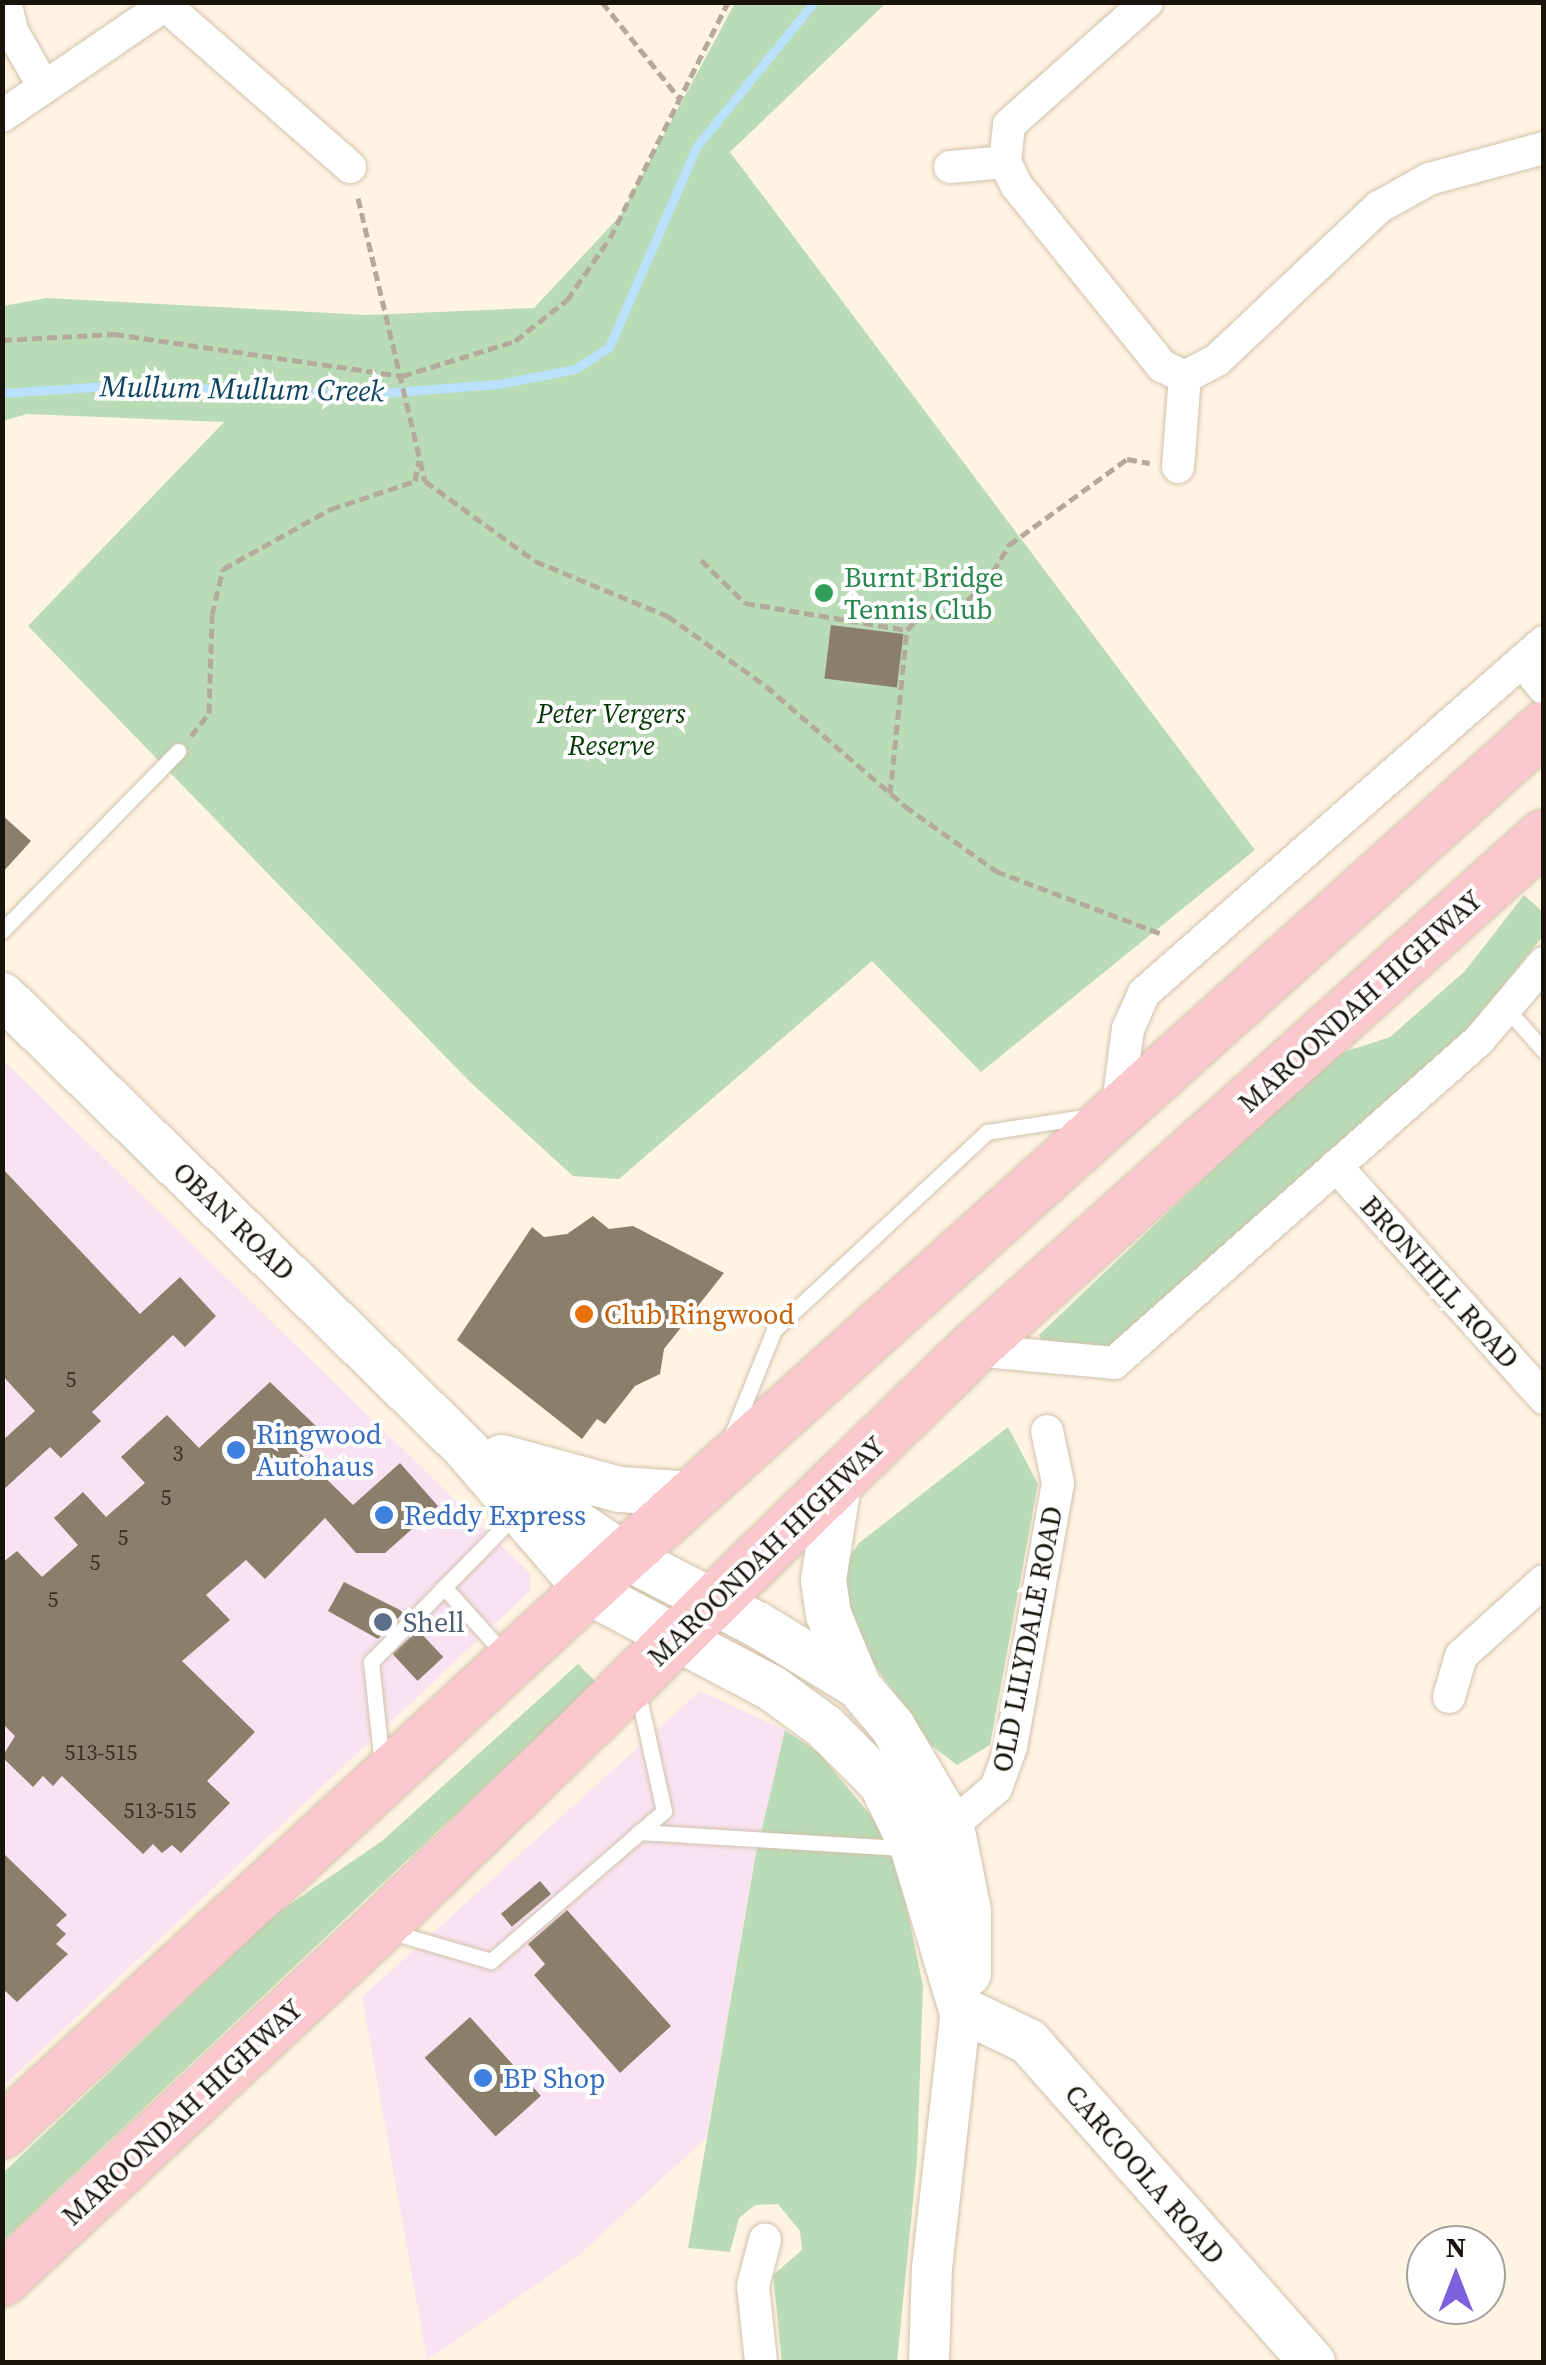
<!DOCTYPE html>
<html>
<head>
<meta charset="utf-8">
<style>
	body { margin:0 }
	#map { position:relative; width:1546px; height:2365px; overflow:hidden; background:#fff3e2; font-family:"Source Serif 4",serif }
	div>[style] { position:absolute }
	.commercial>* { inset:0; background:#f9e3f2 }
	.green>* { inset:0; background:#b9dcb6 }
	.stream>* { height:9px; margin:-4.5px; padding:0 4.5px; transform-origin:4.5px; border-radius:4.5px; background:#bae2fe }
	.building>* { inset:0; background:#8b7e6b; transform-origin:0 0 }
	.path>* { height:5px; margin-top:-2.5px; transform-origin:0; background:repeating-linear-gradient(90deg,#b4aa9c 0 10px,transparent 0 15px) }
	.roads { filter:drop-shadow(0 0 2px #d0c2ad) drop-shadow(0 0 2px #d0c2ad) }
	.service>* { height:15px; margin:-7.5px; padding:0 7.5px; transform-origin:7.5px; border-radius:7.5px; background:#fff }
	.minor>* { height:32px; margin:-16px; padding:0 16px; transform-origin:16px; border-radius:16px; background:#fff }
	.tertiary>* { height:40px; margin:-20px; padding:0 20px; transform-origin:20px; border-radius:20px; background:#fff }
	.secondary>* { height:45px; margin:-22.5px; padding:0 22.5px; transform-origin:22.5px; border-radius:22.5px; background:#fff }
	.trunk>* { height:52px; margin:-26px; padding:0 26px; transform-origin:26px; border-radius:26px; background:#fbc8ce }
	.dots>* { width:28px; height:28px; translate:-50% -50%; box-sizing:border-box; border:5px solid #fff; border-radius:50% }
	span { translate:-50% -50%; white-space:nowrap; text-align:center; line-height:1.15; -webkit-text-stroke:8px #fff; paint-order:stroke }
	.number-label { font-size:22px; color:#352e23 }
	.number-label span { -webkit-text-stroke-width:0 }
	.leisure-label { font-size:28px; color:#27864d }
	.left { translate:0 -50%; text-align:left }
	.park-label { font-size:28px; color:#003600; font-style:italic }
	.street-label { font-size:28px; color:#18130b }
	.food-label { font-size:28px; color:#c56008 }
	.shop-label { font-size:28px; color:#366cbe }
	.service-label { font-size:28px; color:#4e5e75 }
	.water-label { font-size:30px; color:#0d4462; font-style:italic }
	.frame { position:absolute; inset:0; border:5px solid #18130b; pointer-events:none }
	.north { position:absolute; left:1406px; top:2225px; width:100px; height:100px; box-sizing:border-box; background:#fff; border:2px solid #a3a19d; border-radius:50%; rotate:0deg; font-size:28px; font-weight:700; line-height:40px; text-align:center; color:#18130b }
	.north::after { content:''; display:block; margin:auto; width:35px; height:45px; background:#7b61dc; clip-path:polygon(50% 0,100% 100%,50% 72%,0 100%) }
</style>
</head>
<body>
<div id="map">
	<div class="commercial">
		<i style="clip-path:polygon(3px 1060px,530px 1573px,530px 1591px,3px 2086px)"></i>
		<i style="clip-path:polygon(700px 1691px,785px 1730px,755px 1859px,706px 2138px,579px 2255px,427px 2360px,362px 1997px)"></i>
	</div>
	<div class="green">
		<i style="clip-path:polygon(735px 3px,886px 3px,730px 152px,1255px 850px,981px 1072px,872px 961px,619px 1179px,573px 1176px,469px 1081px,28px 626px,224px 422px,27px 414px,3px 421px,3px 306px,46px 298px,367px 315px,534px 308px,620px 216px)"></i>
		<i style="clip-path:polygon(1524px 895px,1543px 912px,1543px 936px,1468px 1029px,1111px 1345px,1098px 1352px,1044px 1344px,1039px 1335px,1332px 1056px,1390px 1037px,1465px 971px)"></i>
		<i style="clip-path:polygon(1008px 1427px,1038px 1484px,990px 1745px,957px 1765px,931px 1745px,860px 1644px,848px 1621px,842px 1568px,859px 1543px)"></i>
		<i style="clip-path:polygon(578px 1664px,596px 1682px,3px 2241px,3px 2173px,277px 1913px,382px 1841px)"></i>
		<i style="clip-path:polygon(785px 1730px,819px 1753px,881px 1828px,899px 1870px,923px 1986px,917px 2161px,897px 2362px,782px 2362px,773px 2275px,802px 2250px,800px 2231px,778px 2204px,755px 2205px,739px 2218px,730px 2252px,688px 2248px,755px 1859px)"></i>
	</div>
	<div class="stream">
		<i style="left:2px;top:393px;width:120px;rotate:-3.8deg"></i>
		<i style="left:122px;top:385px;width:234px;rotate:2.4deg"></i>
		<i style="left:356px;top:395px;width:142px;rotate:-4.4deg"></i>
		<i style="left:498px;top:384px;width:78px;rotate:-11deg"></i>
		<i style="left:575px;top:369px;width:40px;rotate:-32.9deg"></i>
		<i style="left:609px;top:347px;width:219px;rotate:-66.4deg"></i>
		<i style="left:697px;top:146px;width:186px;rotate:-50.9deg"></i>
	</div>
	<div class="building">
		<i style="left:831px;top:625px;width:73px;height:54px;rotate:7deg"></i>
		<i style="clip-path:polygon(2px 815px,31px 841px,2px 873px)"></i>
		<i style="clip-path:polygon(2px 1168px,140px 1314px,180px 1277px,216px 1316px,185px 1347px,173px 1335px,92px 1412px,101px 1421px,61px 1458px,50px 1447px,2px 1491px,2px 1441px,35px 1411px,2px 1375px)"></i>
		<i style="clip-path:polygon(593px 1216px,609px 1229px,633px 1226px,724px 1273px,664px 1349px,660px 1374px,635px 1386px,605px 1424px,597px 1419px,582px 1439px,457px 1340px,532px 1227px,544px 1237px,567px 1234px)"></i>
		<i style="clip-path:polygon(270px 1382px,316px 1426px,293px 1446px,353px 1505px,400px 1463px,438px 1506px,385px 1553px,356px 1553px,325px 1518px,265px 1579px,246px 1560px,206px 1595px,230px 1620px,182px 1661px,255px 1732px,207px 1781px,230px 1803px,181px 1853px,172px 1845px,162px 1853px,153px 1844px,143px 1854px,62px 1776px,53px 1786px,43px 1776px,33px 1787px,2px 1757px,15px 1736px,2px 1723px,2px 1563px,17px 1551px,42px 1577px,78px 1545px,54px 1518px,83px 1492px,106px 1517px,145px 1483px,121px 1457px,167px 1415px,199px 1448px)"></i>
		<i style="clip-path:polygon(344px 1582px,400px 1610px,403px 1613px,378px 1639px,328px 1611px)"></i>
		<i style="left:418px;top:1630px;width:37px;height:35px;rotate:47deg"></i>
		<i style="clip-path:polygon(2px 1852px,67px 1915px,56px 1925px,66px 1934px,56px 1944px,68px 1954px,17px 2002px,2px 1988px)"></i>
		<i style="left:540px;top:1881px;width:17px;height:51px;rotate:50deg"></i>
		<i style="clip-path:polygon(567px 1910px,671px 2026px,620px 2073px,534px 1975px,545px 1964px,528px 1944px)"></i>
		<i style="left:470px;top:2017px;width:106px;height:61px;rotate:48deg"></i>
	</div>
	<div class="path">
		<i style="left:602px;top:2px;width:124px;rotate:51.2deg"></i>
		<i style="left:358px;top:198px;width:291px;rotate:76.7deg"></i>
		<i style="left:425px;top:481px;width:136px;rotate:36deg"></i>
		<i style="left:535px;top:561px;width:144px;rotate:22.5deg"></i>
		<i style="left:668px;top:616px;width:120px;rotate:35.5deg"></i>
		<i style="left:766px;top:686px;width:184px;rotate:40.8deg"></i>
		<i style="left:905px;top:806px;width:112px;rotate:35.5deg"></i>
		<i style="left:996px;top:871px;width:178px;rotate:20.8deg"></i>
		<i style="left:2px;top:340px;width:112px;rotate:-3.1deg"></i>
		<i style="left:114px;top:334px;width:291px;rotate:8.3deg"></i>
		<i style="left:402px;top:376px;width:118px;rotate:-17.2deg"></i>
		<i style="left:515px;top:341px;width:66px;rotate:-38.3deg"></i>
		<i style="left:567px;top:300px;width:75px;rotate:-55.3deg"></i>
		<i style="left:610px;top:238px;width:264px;rotate:-63.4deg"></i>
		<i style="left:701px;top:560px;width:62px;rotate:44.3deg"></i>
		<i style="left:745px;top:603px;width:164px;rotate:9.5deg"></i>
		<i style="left:191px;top:736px;width:29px;rotate:-52deg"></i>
		<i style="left:209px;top:713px;width:98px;rotate:-88.2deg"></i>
		<i style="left:212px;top:615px;width:47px;rotate:-76.6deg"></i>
		<i style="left:223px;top:569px;width:124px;rotate:-29.1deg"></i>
		<i style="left:331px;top:509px;width:89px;rotate:-18.4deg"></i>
		<i style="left:415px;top:481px;width:21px;rotate:-79deg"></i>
		<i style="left:890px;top:794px;width:165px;rotate:-84.1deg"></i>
		<i style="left:907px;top:630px;width:12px;rotate:-48deg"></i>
		<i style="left:915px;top:621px;width:42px;rotate:-15deg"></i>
		<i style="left:956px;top:610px;width:38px;rotate:-41deg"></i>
		<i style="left:985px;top:585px;width:47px;rotate:-59deg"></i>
		<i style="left:1009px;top:545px;width:146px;rotate:-36.1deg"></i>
		<i style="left:1127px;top:459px;width:23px;rotate:10deg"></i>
	</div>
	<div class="roads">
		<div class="service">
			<i style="left:2px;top:931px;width:252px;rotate:-45.6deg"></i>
			<i style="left:1506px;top:1008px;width:57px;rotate:48.5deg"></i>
			<i style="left:732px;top:1434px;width:112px;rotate:-68deg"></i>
			<i style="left:774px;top:1330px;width:291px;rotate:-42.9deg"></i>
			<i style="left:987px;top:1132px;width:104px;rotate:-8.8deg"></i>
			<i style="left:444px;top:1587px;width:91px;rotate:48.1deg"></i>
			<i style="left:382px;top:1765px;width:104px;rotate:-96.1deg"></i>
			<i style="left:371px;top:1662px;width:207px;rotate:-45.6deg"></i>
			<i style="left:639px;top:1832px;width:265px;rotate:3.5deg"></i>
			<i style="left:388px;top:1931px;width:107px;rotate:16.2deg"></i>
			<i style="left:491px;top:1961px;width:229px;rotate:-40.9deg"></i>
			<i style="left:664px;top:1811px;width:121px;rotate:-102.4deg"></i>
		</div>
		<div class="minor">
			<i style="left:5px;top:2px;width:30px;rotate:76deg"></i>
			<i style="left:12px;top:31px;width:64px;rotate:60.3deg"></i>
			<i style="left:1147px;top:2px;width:185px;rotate:138.3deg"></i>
			<i style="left:1009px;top:125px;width:37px;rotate:96deg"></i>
			<i style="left:1005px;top:162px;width:25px;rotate:64deg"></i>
			<i style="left:1016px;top:185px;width:233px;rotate:51.1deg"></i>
			<i style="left:1162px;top:366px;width:25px;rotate:26deg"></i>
			<i style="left:1185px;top:377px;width:36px;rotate:-28deg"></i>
			<i style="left:1217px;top:360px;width:223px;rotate:-43.4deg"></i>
			<i style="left:1379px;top:207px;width:57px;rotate:-29.2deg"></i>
			<i style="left:1429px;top:179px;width:119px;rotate:-15.1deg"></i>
			<i style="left:165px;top:5px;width:246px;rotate:41.2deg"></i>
			<i style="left:2px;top:116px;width:202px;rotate:-34.3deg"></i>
			<i style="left:950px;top:167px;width:55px;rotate:-5.2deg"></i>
			<i style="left:1178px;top:467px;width:90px;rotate:-85.6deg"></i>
			<i style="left:1522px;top:661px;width:35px;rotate:51deg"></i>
			<i style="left:1117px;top:1112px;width:84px;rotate:-82.5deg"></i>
			<i style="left:1128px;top:1029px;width:39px;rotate:-66deg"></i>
			<i style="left:1144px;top:993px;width:532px;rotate:-41.27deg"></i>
			<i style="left:1336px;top:1166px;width:312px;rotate:48.1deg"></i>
			<i style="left:972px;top:1350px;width:143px;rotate:5.2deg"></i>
			<i style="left:1114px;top:1363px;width:487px;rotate:-41.5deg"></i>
			<i style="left:1479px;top:1040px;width:101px;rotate:-49.8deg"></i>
			<i style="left:1449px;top:1697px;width:43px;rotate:-73.7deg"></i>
			<i style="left:1461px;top:1656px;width:112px;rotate:-42.1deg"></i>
			<i style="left:951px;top:1826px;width:59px;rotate:-40.2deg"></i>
			<i style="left:996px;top:1788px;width:44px;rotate:-69.9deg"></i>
			<i style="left:1011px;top:1747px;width:268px;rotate:-79.9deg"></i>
			<i style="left:1058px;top:1483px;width:53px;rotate:-101.9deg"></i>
			<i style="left:761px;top:2362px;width:76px;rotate:-96deg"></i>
			<i style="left:753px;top:2286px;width:48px;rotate:-75.4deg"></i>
		</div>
		<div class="tertiary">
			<i style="left:929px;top:2362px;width:94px;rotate:-88.2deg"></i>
			<i style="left:932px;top:2268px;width:261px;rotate:-83.6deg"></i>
		</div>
		<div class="secondary">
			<i style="left:2px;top:995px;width:648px;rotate:44.37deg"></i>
			<i style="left:465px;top:1448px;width:189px;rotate:49.3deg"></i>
			<i style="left:588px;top:1591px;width:208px;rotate:27.8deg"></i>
			<i style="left:772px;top:1688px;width:64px;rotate:36.2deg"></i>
			<i style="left:824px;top:1726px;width:81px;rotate:45deg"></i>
			<i style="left:881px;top:1783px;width:73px;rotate:64.1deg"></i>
			<i style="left:913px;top:1849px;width:167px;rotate:73.3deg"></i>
			<i style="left:501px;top:1457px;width:122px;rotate:15.2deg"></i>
			<i style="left:619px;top:1489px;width:76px;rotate:3.8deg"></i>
			<i style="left:496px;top:1468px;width:156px;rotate:34.3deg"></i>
			<i style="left:625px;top:1556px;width:148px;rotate:27.3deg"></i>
			<i style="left:757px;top:1624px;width:119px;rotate:31.5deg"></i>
			<i style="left:858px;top:1686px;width:52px;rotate:49.6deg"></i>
			<i style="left:892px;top:1726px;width:116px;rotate:59.5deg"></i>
			<i style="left:951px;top:1826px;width:87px;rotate:78.7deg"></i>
			<i style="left:968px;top:1911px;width:62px;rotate:90deg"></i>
			<i style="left:839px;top:1478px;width:102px;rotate:99deg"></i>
			<i style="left:823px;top:1579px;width:35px;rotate:82deg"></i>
			<i style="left:828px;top:1614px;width:78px;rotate:67.4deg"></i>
			<i style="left:961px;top:2009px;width:74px;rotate:25.5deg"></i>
			<i style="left:1028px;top:2041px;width:429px;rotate:48.5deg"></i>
		</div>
		<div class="trunk">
			<i style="left:2px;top:2132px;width:848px;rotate:-42.76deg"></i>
			<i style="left:625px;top:1556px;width:1237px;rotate:-42.02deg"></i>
			<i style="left:2px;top:2280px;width:519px;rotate:-43.05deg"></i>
			<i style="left:381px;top:1926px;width:825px;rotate:-44.26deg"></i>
			<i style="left:972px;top:1350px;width:769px;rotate:-41.94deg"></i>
		</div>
	</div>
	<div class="dots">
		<i style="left:824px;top:593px;background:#2e9e5b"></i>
		<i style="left:584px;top:1314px;background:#e8710a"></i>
		<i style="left:236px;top:1450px;background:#3f7fe0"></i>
		<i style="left:384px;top:1515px;background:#3f7fe0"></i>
		<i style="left:383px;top:1622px;background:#5c6f8a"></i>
		<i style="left:483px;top:2078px;background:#3f7fe0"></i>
	</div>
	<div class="number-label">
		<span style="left:71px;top:1380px">5</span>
		<span style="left:178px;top:1454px">3</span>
		<span style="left:166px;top:1498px">5</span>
		<span style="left:123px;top:1538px">5</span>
		<span style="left:95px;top:1563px">5</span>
		<span style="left:53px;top:1600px">5</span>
		<span style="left:101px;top:1753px">513-515</span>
		<span style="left:160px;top:1811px">513-515</span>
	</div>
	<div class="leisure-label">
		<span class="left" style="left:844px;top:593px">Burnt Bridge<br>Tennis Club</span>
	</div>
	<div class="park-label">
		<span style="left:611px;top:729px">Peter Vergers<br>Reserve</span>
	</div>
	<div class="street-label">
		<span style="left:1360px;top:1001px;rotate:-42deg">MAROONDAH HIGHWAY</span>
		<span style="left:234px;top:1221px;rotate:44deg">OBAN ROAD</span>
		<span style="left:1440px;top:1282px;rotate:48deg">BRONHILL ROAD</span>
		<span style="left:766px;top:1551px;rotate:-44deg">MAROONDAH HIGHWAY</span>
		<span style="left:1027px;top:1639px;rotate:-79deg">OLD LILYDALE ROAD</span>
		<span style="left:182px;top:2112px;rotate:-43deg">MAROONDAH HIGHWAY</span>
		<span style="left:1145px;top:2174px;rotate:49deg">CARCOOLA ROAD</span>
	</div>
	<div class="food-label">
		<span class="left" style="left:604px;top:1314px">Club Ringwood</span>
	</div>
	<div class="shop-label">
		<span class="left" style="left:256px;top:1450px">Ringwood<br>Autohaus</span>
		<span class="left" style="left:404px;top:1515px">Reddy Express</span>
		<span class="left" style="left:503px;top:2078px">BP Shop</span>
	</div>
	<div class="service-label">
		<span class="left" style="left:403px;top:1622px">Shell</span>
	</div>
	<div class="water-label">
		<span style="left:242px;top:389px;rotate:1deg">Mullum Mullum Creek</span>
	</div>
	<div class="frame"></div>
	<div class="north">N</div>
</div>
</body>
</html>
